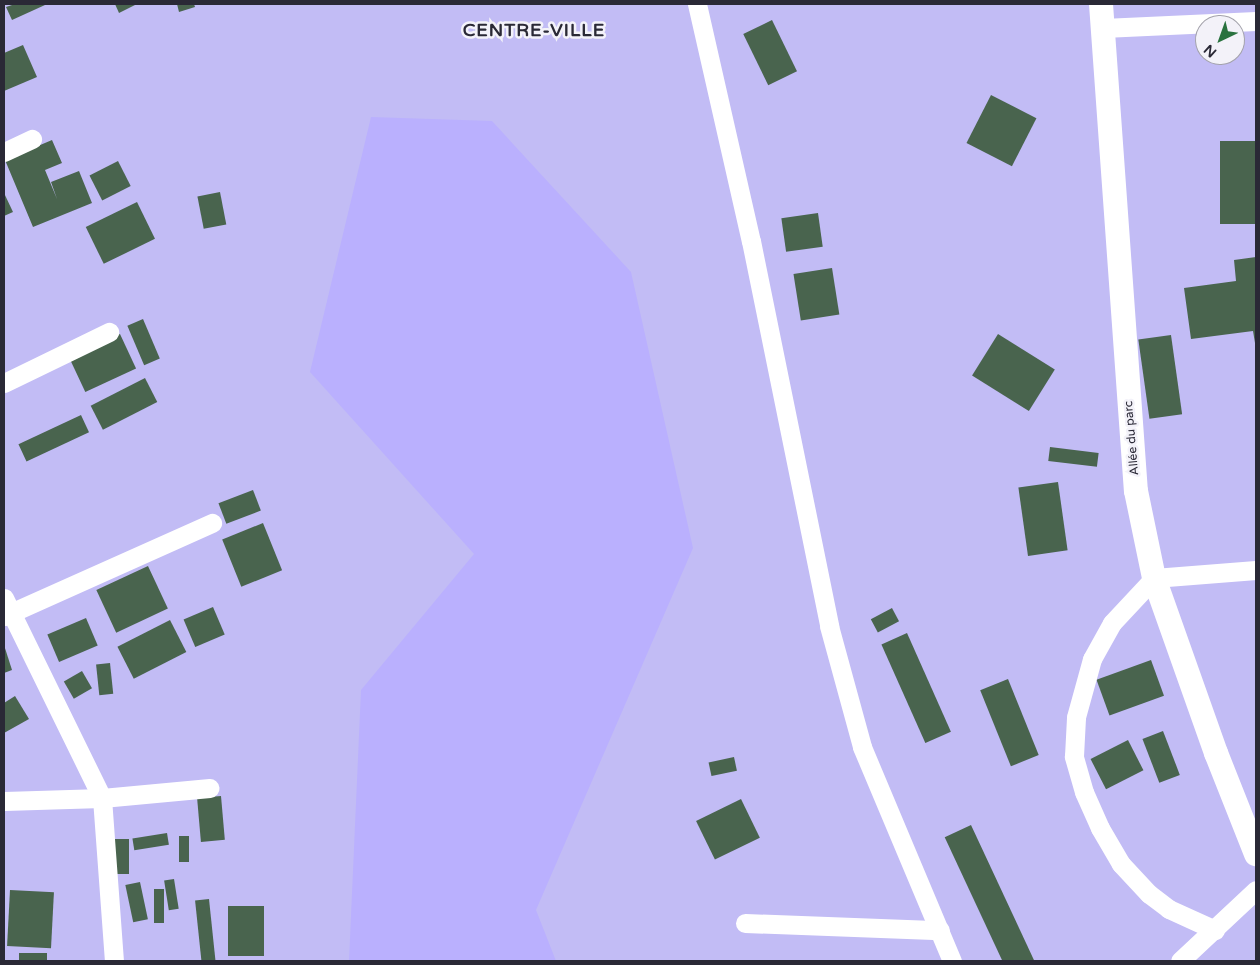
<!DOCTYPE html>
<html>
<head>
<meta charset="utf-8">
<style>
	body { margin:0 }
	#map { position:relative; width:1260px; height:965px; overflow:hidden; background:#e5e2fe; font-family:"Varela Round",sans-serif }
	div>[style] { position:absolute }
	.green>* { inset:0; background:#c2bcf5 }
	.water>* { inset:0; background:#bab0fe }
	.building>* { inset:0; background:#49644e; transform-origin:0 0 }
	.minor>* { height:19px; margin:-9.5px; padding:0 9.5px; transform-origin:9.5px; border-radius:9.5px; background:#fff }
	.tertiary>* { height:24px; margin:-12px; padding:0 12px; transform-origin:12px; border-radius:12px; background:#fff }
	span { translate:-50% -50%; white-space:nowrap; text-align:center; line-height:1.15; -webkit-text-stroke:5px #f3f2f9; paint-order:stroke }
	.street-label { font-size:12px; color:#2a2936 }
	.district-label { font-size:18px; color:#2a2936; font-weight:700; letter-spacing:1px }
	.frame { position:absolute; inset:0; border:5px solid #2a2936; pointer-events:none }
	.north { position:absolute; left:1195px; top:15px; width:50px; height:50px; box-sizing:border-box; background:#f3f2f9; border:1px solid #a3a2ab; border-radius:50%; rotate:222deg; font-size:14px; font-weight:700; line-height:20px; text-align:center; color:#2a2936 }
	.north::after { content:''; display:block; margin:auto; width:18px; height:22px; background:#29723f; clip-path:polygon(50% 0,100% 100%,50% 72%,0 100%) }
</style>
</head>
<body>
<div id="map">
	<div class="green">
		<i style="clip-path:polygon(evenodd,4px 4px,1256px 4px,1256px 961px,4px 961px,4px 4px,1205px 25px,1235px 25px,1235px 55px,1205px 55px,1205px 25px)"></i>
	</div>
	<div class="water">
		<i style="clip-path:polygon(371px 117px,492px 121px,631px 272px,693px 548px,536px 910px,556px 961px,349px 961px,361px 690px,474px 554px,310px 372px)"></i>
	</div>
	<div class="building">
		<i style="clip-path:polygon(15px 4px,44px 4px,45px 5px,12px 20px,6px 7px)"></i>
		<i style="clip-path:polygon(115px 4px,137px 4px,119px 13px)"></i>
		<i style="clip-path:polygon(177px 4px,194px 4px,195px 7px,179px 12px)"></i>
		<i style="left:772px;top:20px;width:57px;height:32px;rotate:64deg"></i>
		<i style="clip-path:polygon(23px 45px,37px 77px,4px 91px,4px 53px)"></i>
		<i style="left:991px;top:95px;width:51px;height:54px;rotate:27deg"></i>
		<i style="clip-path:polygon(52px 140px,62px 163px,45px 170px,57px 199px,51px 182px,79px 171px,92px 203px,33px 227px,5px 160px)"></i>
		<i style="left:1256px;top:141px;width:83px;height:36px;rotate:90deg"></i>
		<i style="left:118px;top:161px;width:28px;height:32px;rotate:63deg"></i>
		<i style="left:220px;top:192px;width:33px;height:23px;rotate:79deg"></i>
		<i style="clip-path:polygon(4px 193px,13px 212px,4px 216px)"></i>
		<i style="left:137px;top:202px;width:41px;height:57px;rotate:64deg"></i>
		<i style="left:818px;top:213px;width:34px;height:37px;rotate:82deg"></i>
		<i style="clip-path:polygon(1256px 257px,1256px 349px,1253px 331px,1191px 339px,1184px 288px,1236px 281px,1234px 260px)"></i>
		<i style="left:832px;top:268px;width:47px;height:39px;rotate:81deg"></i>
		<i style="left:143px;top:319px;width:43px;height:17px;rotate:67deg"></i>
		<i style="left:120px;top:334px;width:38px;height:56px;rotate:65deg"></i>
		<i style="left:998px;top:334px;width:67px;height:49px;rotate:32deg"></i>
		<i style="left:1171px;top:335px;width:80px;height:33px;rotate:82deg"></i>
		<i style="left:145px;top:378px;width:27px;height:61px;rotate:63deg"></i>
		<i style="left:81px;top:415px;width:19px;height:69px;rotate:65deg"></i>
		<i style="left:1050px;top:447px;width:49px;height:14px;rotate:7deg"></i>
		<i style="left:1058px;top:482px;width:69px;height:40px;rotate:82deg"></i>
		<i style="left:253px;top:490px;width:22px;height:37px;rotate:69deg"></i>
		<i style="left:263px;top:523px;width:51px;height:44px;rotate:68deg"></i>
		<i style="left:148px;top:566px;width:47px;height:57px;rotate:65deg"></i>
		<i style="left:213px;top:607px;width:30px;height:32px;rotate:67deg"></i>
		<i style="left:892px;top:608px;width:15px;height:24px;rotate:62deg"></i>
		<i style="left:86px;top:618px;width:30px;height:42px;rotate:67deg"></i>
		<i style="left:170px;top:620px;width:36px;height:59px;rotate:63deg"></i>
		<i style="left:907px;top:633px;width:108px;height:28px;rotate:66deg"></i>
		<i style="clip-path:polygon(4px 645px,12px 670px,4px 673px)"></i>
		<i style="left:1151px;top:660px;width:38px;height:58px;rotate:70deg"></i>
		<i style="left:110px;top:663px;width:31px;height:14px;rotate:84deg"></i>
		<i style="left:82px;top:671px;width:20px;height:21px;rotate:60deg"></i>
		<i style="left:1008px;top:679px;width:82px;height:30px;rotate:68deg"></i>
		<i style="clip-path:polygon(15px 696px,29px 719px,4px 733px,4px 703px)"></i>
		<i style="left:1163px;top:731px;width:47px;height:22px;rotate:69deg"></i>
		<i style="left:1128px;top:740px;width:34px;height:42px;rotate:63deg"></i>
		<i style="left:734px;top:757px;width:14px;height:26px;rotate:78deg"></i>
		<i style="left:221px;top:796px;width:44px;height:24px;rotate:85deg"></i>
		<i style="left:741px;top:799px;width:43px;height:50px;rotate:64deg"></i>
		<i style="left:971px;top:825px;width:150px;height:29px;rotate:65deg"></i>
		<i style="left:167px;top:833px;width:12px;height:35px;rotate:81deg"></i>
		<i style="left:179px;top:836px;width:10px;height:26px"></i>
		<i style="left:113px;top:839px;width:16px;height:35px"></i>
		<i style="left:174px;top:879px;width:30px;height:10px;rotate:81deg"></i>
		<i style="left:140px;top:882px;width:38px;height:15px;rotate:78deg"></i>
		<i style="left:154px;top:889px;width:10px;height:34px"></i>
		<i style="left:10px;top:890px;width:44px;height:56px;rotate:3deg"></i>
		<i style="left:209px;top:899px;width:62px;height:14px;rotate:84deg"></i>
		<i style="left:228px;top:906px;width:36px;height:50px"></i>
		<i style="left:19px;top:953px;width:28px;height:8px"></i>
	</div>
	<div class="minor">
		<i style="left:697px;top:4px;width:243px;rotate:77.2deg"></i>
		<i style="left:751px;top:241px;width:393px;rotate:78.5deg"></i>
		<i style="left:829px;top:626px;width:125px;rotate:74.7deg"></i>
		<i style="left:862px;top:747px;width:232px;rotate:67.2deg"></i>
		<i style="left:1103px;top:28px;width:153px;rotate:-2.6deg"></i>
		<i style="left:4px;top:152px;width:31px;rotate:-25deg"></i>
		<i style="left:4px;top:383px;width:117px;rotate:-25.9deg"></i>
		<i style="left:4px;top:598px;width:223px;rotate:63.9deg"></i>
		<i style="left:102px;top:798px;width:163px;rotate:85.8deg"></i>
		<i style="left:4px;top:616px;width:228px;rotate:-24.1deg"></i>
		<i style="left:4px;top:801px;width:98px;rotate:-1.8deg"></i>
		<i style="left:102px;top:798px;width:108px;rotate:-5.3deg"></i>
		<i style="left:745px;top:923px;width:195px;rotate:2.1deg"></i>
		<i style="left:1215px;top:930px;width:51px;rotate:-155.5deg"></i>
		<i style="left:1169px;top:909px;width:25px;rotate:-143deg"></i>
		<i style="left:1149px;top:894px;width:41px;rotate:-133deg"></i>
		<i style="left:1121px;top:864px;width:42px;rotate:-120.3deg"></i>
		<i style="left:1100px;top:828px;width:39px;rotate:-114deg"></i>
		<i style="left:1084px;top:792px;width:37px;rotate:-106deg"></i>
		<i style="left:1074px;top:756px;width:39px;rotate:-87deg"></i>
		<i style="left:1076px;top:717px;width:60px;rotate:-74.6deg"></i>
		<i style="left:1092px;top:659px;width:41px;rotate:-60.9deg"></i>
		<i style="left:1112px;top:623px;width:62px;rotate:-47deg"></i>
		<i style="left:1154px;top:578px;width:102px;rotate:-4.5deg"></i>
		<i style="left:1180px;top:961px;width:104px;rotate:-43.1deg"></i>
	</div>
	<div class="tertiary">
		<i style="left:1101px;top:4px;width:488px;rotate:85.9deg"></i>
		<i style="left:1136px;top:491px;width:89px;rotate:78.3deg"></i>
		<i style="left:1154px;top:578px;width:186px;rotate:70.5deg"></i>
		<i style="left:1216px;top:753px;width:109px;rotate:68.4deg"></i>
	</div>
	<div class="street-label">
		<span style="left:1132px;top:438px;rotate:-95deg">Allée du parc</span>
	</div>
	<div class="district-label">
		<span style="left:534px;top:30px">CENTRE-VILLE</span>
	</div>
	<div class="frame"></div>
	<div class="north">N</div>
</div>
</body>
</html>
